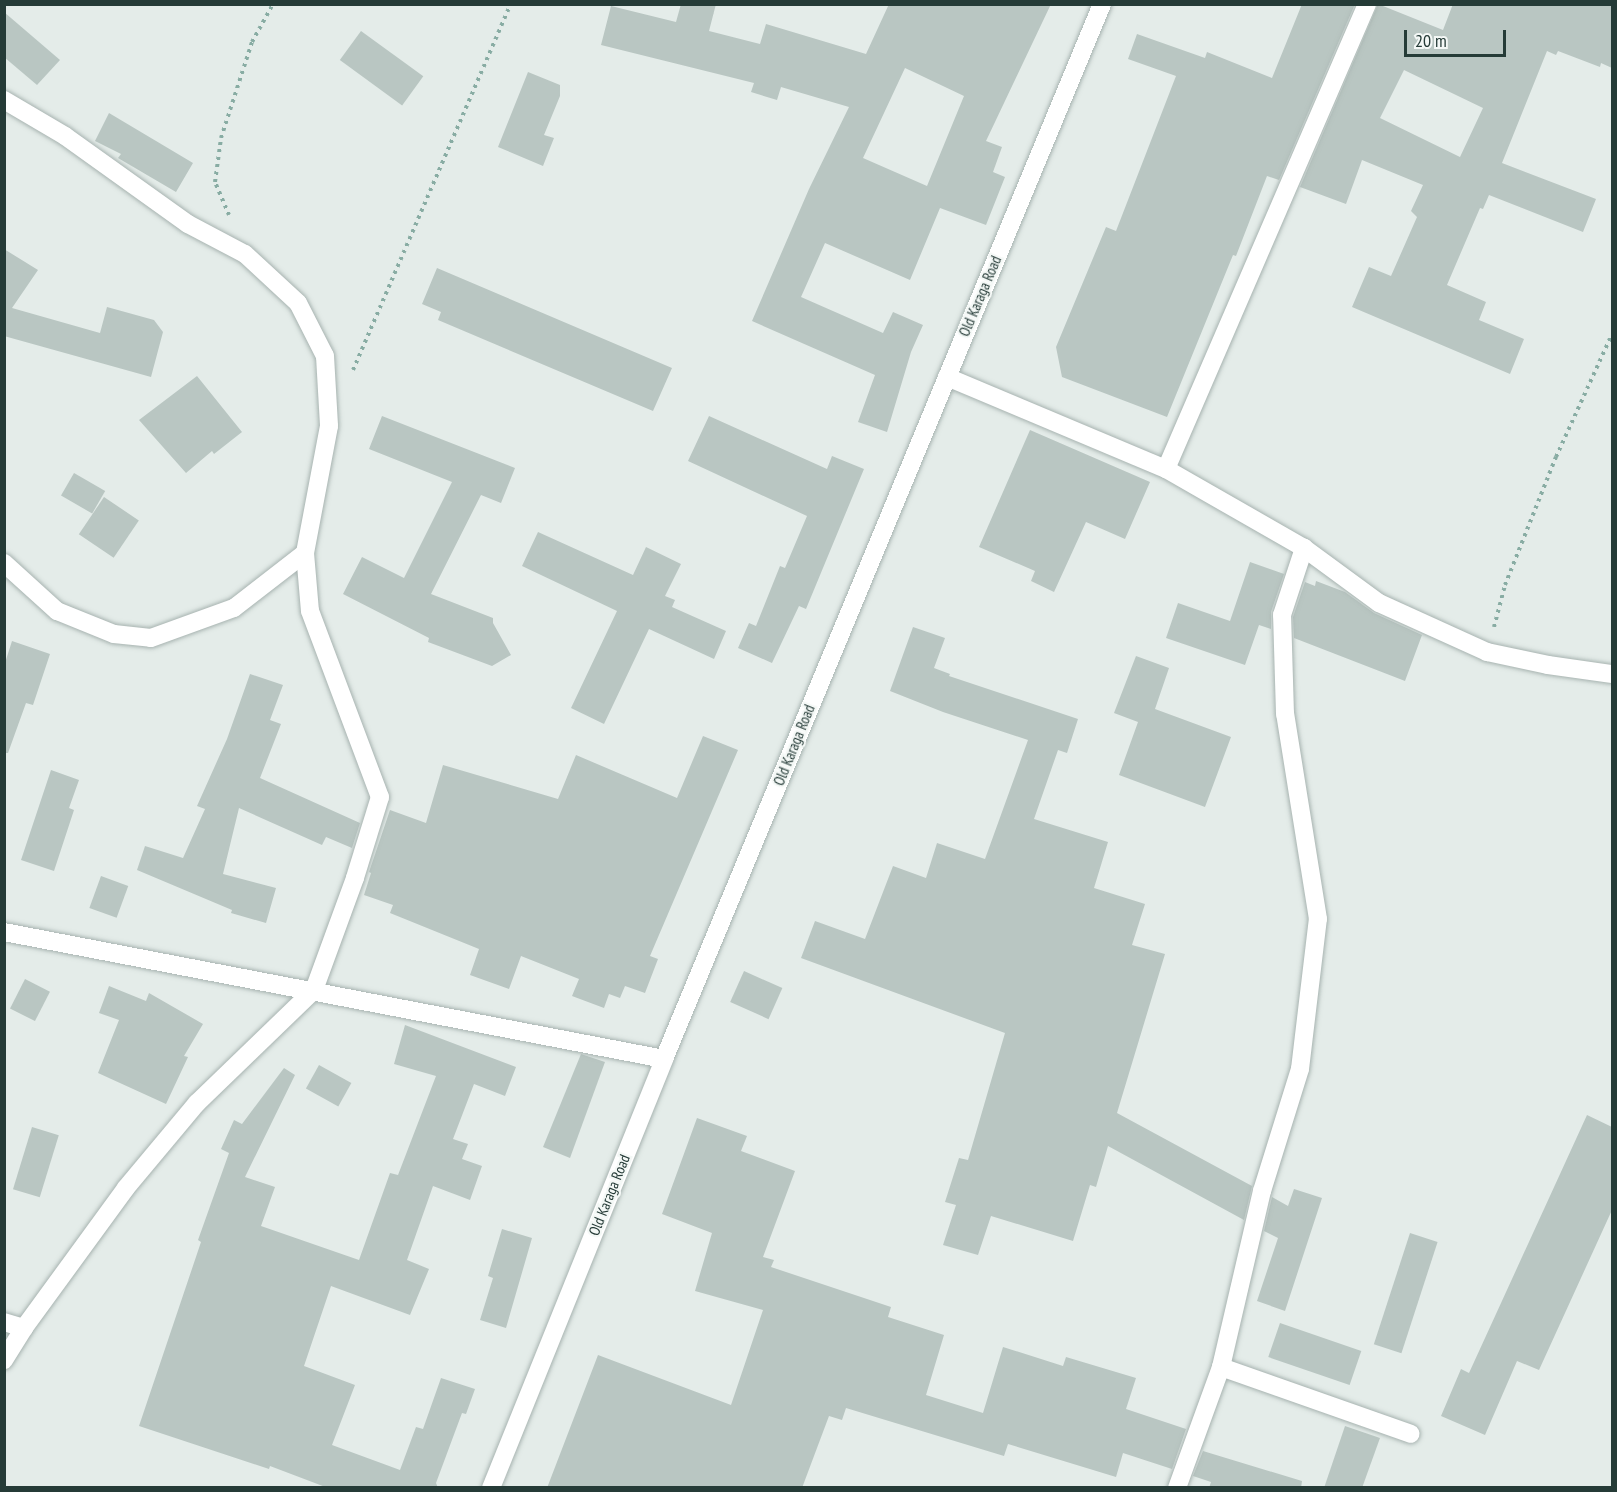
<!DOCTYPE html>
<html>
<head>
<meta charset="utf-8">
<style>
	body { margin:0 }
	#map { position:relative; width:1617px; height:1492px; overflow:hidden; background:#e4ece9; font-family:"PT Sans Narrow",sans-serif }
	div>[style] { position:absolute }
	.building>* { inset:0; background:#b9c6c2; transform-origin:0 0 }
	.path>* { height:4px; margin-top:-2px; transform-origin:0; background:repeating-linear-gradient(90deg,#88aca3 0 3px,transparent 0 7.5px) }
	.roads { filter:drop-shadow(0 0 2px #a7b3b0) drop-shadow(0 0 2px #a7b3b0) }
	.minor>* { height:18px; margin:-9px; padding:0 9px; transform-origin:9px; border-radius:9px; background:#fff }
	span { translate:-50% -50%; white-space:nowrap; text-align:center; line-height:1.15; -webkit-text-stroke:4.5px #f4f8f6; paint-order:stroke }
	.street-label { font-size:15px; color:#253b37 }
	.frame { position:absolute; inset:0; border:6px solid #253b37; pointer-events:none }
	.scale { position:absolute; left:1404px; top:30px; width:102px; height:27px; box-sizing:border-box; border:3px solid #253b37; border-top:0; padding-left:8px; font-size:18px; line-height:21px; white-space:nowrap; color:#253b37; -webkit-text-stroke:4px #f4f8f6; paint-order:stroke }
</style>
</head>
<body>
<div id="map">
	<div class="building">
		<i style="clip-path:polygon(evenodd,681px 4px,716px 4px,709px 31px,760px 44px,766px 24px,866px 54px,889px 4px,1051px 4px,986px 141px,1002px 147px,993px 172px,1005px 177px,986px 225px,940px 208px,910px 280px,825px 243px,801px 297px,883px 333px,893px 312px,923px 325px,911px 352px,887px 432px,858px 422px,875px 375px,752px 321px,809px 189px,849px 107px,781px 87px,777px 100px,751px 92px,754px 83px,601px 45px,611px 6px,676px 22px,681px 4px,905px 68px,964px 96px,927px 186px,863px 158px,905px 68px)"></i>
		<i style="clip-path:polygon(1302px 4px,1355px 4px,1279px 180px,1267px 176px,1236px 256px,1233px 255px,1167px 417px,1062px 377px,1056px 347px,1106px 227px,1116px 231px,1176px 76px,1128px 59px,1137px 34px,1205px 58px,1207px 52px,1272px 78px)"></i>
		<i style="clip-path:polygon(evenodd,1378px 4px,1443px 30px,1453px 4px,1612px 4px,1612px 68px,1601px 63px,1600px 67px,1558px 51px,1556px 55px,1547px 51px,1502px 163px,1596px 199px,1583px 232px,1489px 195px,1483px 209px,1480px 208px,1447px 285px,1486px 302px,1479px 320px,1524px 339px,1510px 374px,1352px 307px,1369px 267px,1391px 276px,1417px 217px,1411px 211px,1423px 185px,1362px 160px,1346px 204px,1300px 187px,1378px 4px,1404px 70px,1483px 108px,1460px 157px,1380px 118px,1404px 70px)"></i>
		<i style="clip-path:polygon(4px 12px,60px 60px,37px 85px,4px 57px)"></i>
		<i style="left:361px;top:31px;width:77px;height:36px;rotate:36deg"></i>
		<i style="clip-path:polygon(528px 72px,560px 85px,560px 96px,544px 135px,554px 138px,543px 166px,498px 147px)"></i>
		<i style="clip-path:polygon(109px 113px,193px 163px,176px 192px,118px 158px,121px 154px,95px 141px)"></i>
		<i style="clip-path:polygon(4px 249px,38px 270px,12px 308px,100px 333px,107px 307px,154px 320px,163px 332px,151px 377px,4px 336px)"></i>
		<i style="clip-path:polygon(437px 268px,672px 368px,653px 411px,438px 320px,441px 312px,422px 304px)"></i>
		<i style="clip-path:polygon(197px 376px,242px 432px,214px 454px,212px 451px,186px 473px,139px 420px)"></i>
		<i style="clip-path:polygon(382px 416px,515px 468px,501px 503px,481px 495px,431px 594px,493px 618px,493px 623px,511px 655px,492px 666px,428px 642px,429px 638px,343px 594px,362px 557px,404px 578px,452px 482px,369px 449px)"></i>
		<i style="clip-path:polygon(709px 416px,827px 469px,832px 456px,864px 469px,806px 609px,799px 606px,772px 663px,738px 648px,749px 623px,756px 626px,780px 566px,785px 568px,807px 516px,688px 461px)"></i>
		<i style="clip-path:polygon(1030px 430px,1150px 482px,1125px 539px,1086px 522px,1054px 592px,1031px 581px,1035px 571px,979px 547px)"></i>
		<i style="left:74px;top:473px;width:36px;height:26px;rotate:30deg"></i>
		<i style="left:104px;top:497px;width:42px;height:45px;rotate:34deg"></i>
		<i style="clip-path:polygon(538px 532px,633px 575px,646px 547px,681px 564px,665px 596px,675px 600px,672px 607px,726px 631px,714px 659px,649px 629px,604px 724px,571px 708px,617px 611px,522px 566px)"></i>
		<i style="clip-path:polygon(1250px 562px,1284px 574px,1271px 612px,1271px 629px,1259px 625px,1245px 665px,1166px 638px,1178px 603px,1230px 621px)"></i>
		<i style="clip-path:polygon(1316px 581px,1345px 592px,1374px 613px,1422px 635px,1405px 681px,1294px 638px,1293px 617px,1305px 582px,1315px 586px)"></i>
		<i style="clip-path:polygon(913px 627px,945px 638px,934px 668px,950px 674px,949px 676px,1078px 719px,1067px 753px,1058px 750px,1034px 819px,1108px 842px,1094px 888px,1145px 904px,1132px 945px,1165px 954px,1117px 1113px,1252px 1186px,1244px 1220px,1108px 1146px,1096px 1187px,1090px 1185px,1073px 1241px,991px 1216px,978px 1255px,943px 1245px,956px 1205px,945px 1202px,959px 1158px,968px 1160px,1005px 1033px,801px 958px,815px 921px,865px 939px,893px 866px,926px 878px,937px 843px,985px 859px,1028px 740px,943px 712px,890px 691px)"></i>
		<i style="clip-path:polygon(12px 641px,50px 654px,33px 705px,26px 703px,8px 753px,4px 753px,4px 666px)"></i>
		<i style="clip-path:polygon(1136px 656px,1169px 668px,1155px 709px,1231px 737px,1205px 807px,1119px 775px,1138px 722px,1114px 713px)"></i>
		<i style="clip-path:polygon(250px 674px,283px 685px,270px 720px,281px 724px,260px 778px,360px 823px,352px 848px,326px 837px,322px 845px,239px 808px,223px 874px,276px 888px,266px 923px,231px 913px,232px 910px,137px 870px,145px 846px,183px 858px,205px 809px,197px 806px,227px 739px)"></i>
		<i style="clip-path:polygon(703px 736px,738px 750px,650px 956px,658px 959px,645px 993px,625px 986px,620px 998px,609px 994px,604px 1008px,572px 996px,579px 979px,521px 956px,509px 989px,470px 975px,479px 949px,390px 913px,393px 905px,364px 895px,371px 873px,369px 872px,390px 810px,426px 823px,443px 765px,558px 799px,576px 755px,677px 798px)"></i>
		<i style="clip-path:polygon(51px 770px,79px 780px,69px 808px,74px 810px,54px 871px,21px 860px)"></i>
		<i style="left:101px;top:876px;width:29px;height:34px;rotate:20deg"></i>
		<i style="left:744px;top:971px;width:42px;height:34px;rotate:24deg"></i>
		<i style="left:25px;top:979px;width:28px;height:33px;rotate:27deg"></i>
		<i style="clip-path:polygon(109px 986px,146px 1001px,149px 993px,203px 1024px,184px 1056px,188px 1057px,166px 1104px,98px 1073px,119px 1020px,99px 1013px)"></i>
		<i style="clip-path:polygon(405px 1025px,516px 1067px,505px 1096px,474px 1084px,453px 1139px,468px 1144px,462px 1159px,482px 1166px,470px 1200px,433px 1186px,407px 1260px,429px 1269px,410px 1315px,331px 1286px,304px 1366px,355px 1385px,332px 1445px,400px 1470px,416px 1427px,423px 1429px,441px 1378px,475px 1389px,466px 1414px,462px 1413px,436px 1483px,438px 1488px,328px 1488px,270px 1466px,269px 1469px,139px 1426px,201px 1242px,198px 1240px,229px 1153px,221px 1149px,234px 1120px,242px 1124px,284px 1068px,295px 1075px,245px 1177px,275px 1187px,261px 1226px,359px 1260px,390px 1173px,398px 1175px,436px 1076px,394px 1064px)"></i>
		<i style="clip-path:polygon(581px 1054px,605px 1062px,570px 1158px,543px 1147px)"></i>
		<i style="left:319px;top:1065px;width:37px;height:27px;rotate:29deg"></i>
		<i style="clip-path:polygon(1587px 1115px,1612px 1127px,1612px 1210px,1539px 1370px,1517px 1361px,1485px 1435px,1441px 1416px,1461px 1369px,1469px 1373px)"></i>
		<i style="clip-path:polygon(697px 1118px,747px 1136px,741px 1151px,795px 1171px,763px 1257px,774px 1260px,771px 1267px,891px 1307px,888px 1317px,944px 1335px,926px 1395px,983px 1413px,1003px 1347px,1063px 1366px,1066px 1357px,1136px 1378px,1126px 1409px,1186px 1429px,1172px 1469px,1123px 1453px,1116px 1477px,1008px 1444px,1004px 1456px,846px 1408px,842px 1420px,829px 1416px,802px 1488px,547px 1488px,598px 1355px,731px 1405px,763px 1310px,695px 1291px,712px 1233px,662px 1214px)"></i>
		<i style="left:32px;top:1127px;width:28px;height:65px;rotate:17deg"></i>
		<i style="clip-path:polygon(1294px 1189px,1322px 1198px,1285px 1311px,1257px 1301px,1278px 1238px,1264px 1231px,1272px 1197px,1288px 1206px)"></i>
		<i style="clip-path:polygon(502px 1229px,532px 1238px,506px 1328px,480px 1320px,493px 1278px,488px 1276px)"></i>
		<i style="left:1410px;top:1233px;width:29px;height:117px;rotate:18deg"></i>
		<i style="left:1280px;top:1323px;width:86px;height:36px;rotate:19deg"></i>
		<i style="clip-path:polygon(1345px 1426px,1380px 1438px,1362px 1488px,1324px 1488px)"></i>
		<i style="clip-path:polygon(1203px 1451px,1302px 1481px,1301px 1488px,1209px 1488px,1211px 1482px,1193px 1476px)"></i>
	</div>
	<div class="path">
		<i style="left:229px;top:215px;width:36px;rotate:-113deg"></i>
		<i style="left:215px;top:182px;width:44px;rotate:-82.2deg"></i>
		<i style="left:221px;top:138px;width:101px;rotate:-72.1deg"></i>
		<i style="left:252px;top:42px;width:43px;rotate:-61.1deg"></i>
		<i style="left:353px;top:370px;width:399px;rotate:-66.7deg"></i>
		<i style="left:1494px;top:627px;width:43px;rotate:-75.3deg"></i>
		<i style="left:1505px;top:585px;width:138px;rotate:-68.3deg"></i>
		<i style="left:1556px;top:457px;width:135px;rotate:-65.5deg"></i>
	</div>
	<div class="roads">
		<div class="minor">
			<i style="left:4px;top:100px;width:71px;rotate:30.5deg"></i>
			<i style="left:65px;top:136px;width:151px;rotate:35.6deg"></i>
			<i style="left:188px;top:224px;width:64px;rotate:27.8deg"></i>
			<i style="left:245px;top:254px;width:72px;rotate:42.8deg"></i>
			<i style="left:298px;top:303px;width:59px;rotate:63deg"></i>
			<i style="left:325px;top:356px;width:70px;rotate:86.7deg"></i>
			<i style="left:329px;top:426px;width:129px;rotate:100.7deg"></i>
			<i style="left:305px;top:553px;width:58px;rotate:85.1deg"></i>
			<i style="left:310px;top:611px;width:199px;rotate:69.4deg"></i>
			<i style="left:380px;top:797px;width:85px;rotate:107.2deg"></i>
			<i style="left:355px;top:878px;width:119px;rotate:110.1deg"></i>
			<i style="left:314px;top:990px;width:163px;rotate:136deg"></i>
			<i style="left:197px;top:1103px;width:111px;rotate:129.9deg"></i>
			<i style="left:126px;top:1188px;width:173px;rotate:126.1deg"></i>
			<i style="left:24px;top:1328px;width:38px;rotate:122deg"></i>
			<i style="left:947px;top:377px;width:238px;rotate:22.8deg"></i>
			<i style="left:1166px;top:469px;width:159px;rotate:29.8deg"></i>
			<i style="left:1304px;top:548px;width:93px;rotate:36.3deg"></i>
			<i style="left:1379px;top:603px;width:119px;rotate:24.4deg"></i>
			<i style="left:1487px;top:652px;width:62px;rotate:12deg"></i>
			<i style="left:1548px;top:665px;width:65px;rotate:8deg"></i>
			<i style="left:1166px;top:469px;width:507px;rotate:-66.62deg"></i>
			<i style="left:4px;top:563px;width:72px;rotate:42.2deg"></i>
			<i style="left:57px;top:611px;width:61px;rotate:22deg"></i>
			<i style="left:114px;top:634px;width:37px;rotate:6deg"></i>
			<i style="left:151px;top:638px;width:88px;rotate:-19.9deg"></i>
			<i style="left:234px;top:608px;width:90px;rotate:-37.8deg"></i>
			<i style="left:4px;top:932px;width:672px;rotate:10.89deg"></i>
			<i style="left:4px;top:1322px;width:21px;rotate:17deg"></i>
			<i style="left:1221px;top:1367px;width:201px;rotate:19.4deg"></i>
			<i style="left:491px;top:1488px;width:463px;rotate:-68deg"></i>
			<i style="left:664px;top:1059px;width:1142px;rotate:-67.45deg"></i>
			<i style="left:1177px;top:1488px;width:129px;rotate:-70deg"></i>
			<i style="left:1221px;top:1367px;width:181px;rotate:-76.9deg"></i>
			<i style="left:1262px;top:1191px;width:128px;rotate:-72.7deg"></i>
			<i style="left:1300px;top:1069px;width:151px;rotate:-83.2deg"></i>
			<i style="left:1318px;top:919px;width:208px;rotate:-99.1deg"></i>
			<i style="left:1285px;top:714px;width:99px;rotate:-91.7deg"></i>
			<i style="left:1282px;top:615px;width:71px;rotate:-71.8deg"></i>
		</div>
	</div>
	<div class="street-label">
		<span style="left:980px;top:296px;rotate:-67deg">Old Karaga Road</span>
		<span style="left:794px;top:745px;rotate:-68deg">Old Karaga Road</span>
		<span style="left:609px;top:1195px;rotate:-68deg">Old Karaga Road</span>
	</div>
	<div class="frame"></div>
	<div class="scale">20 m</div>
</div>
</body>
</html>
